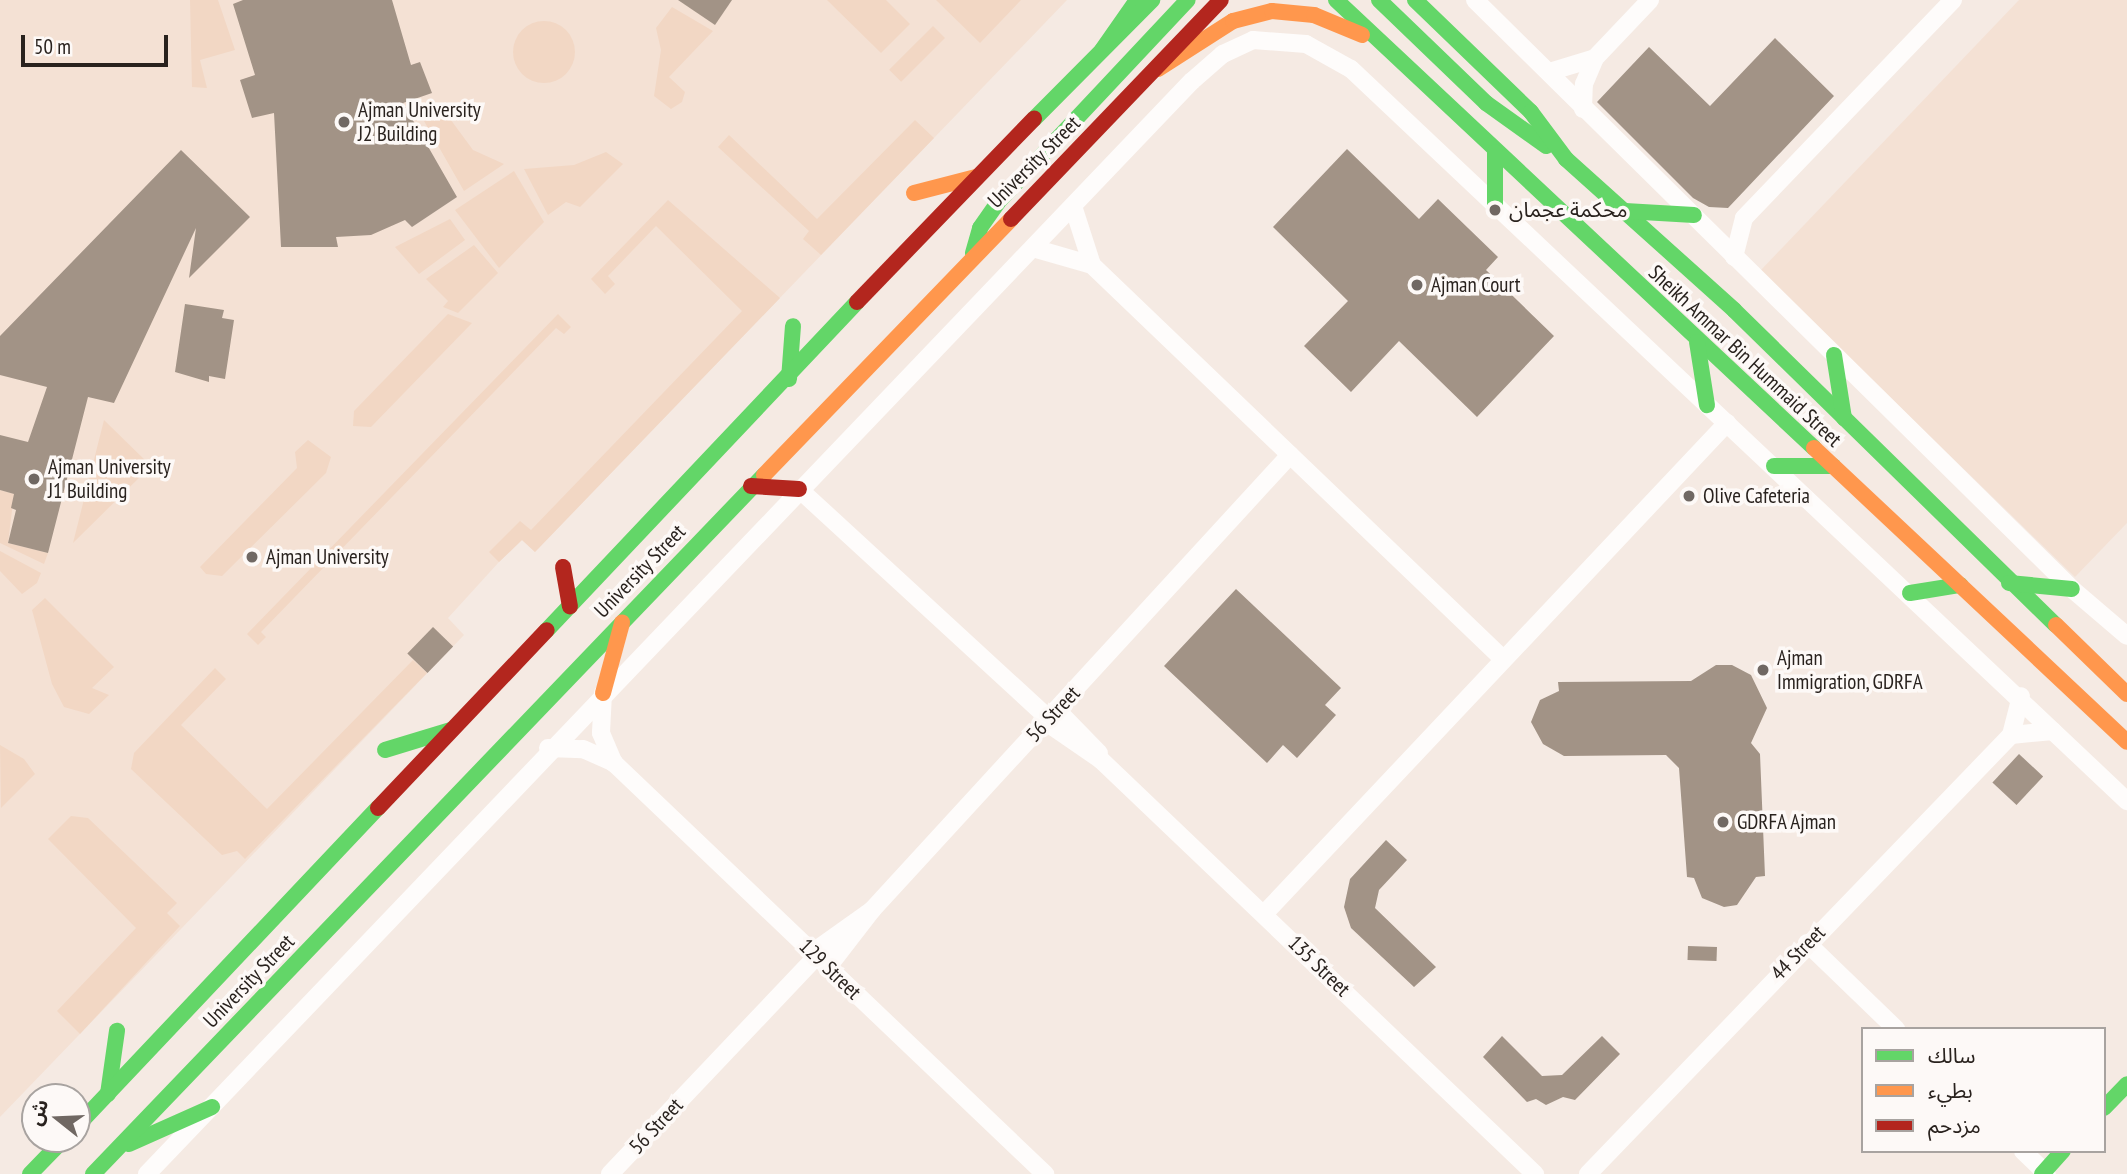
<!DOCTYPE html>
<html>
<head>
<meta charset="utf-8">
<style>
	body { margin:0 }
	#map { position:relative; width:2127px; height:1174px; overflow:hidden; background:#f5eae3; font-family:"PT Sans Narrow","Noto Sans Arabic",sans-serif }
	div>[style] { position:absolute }
	.built>* { inset:0; background:#f4e1d4 }
	.green>* { inset:0; background:#f2d7c4; transform-origin:0 0 }
	.round { border-radius:50% }
	.building>* { inset:0; background:#a29386; transform-origin:0 0 }
	.street>* { height:18px; margin:-9px; padding:0 9px; transform-origin:9px; border-radius:9px; background:#fefcfb }
	.fast>* { height:16px; margin:-8px; padding:0 8px; transform-origin:8px; border-radius:8px; background:#63d668 }
	.slow>* { height:16px; margin:-8px; padding:0 8px; transform-origin:8px; border-radius:8px; background:#ff974d }
	.jam>* { height:16px; margin:-8px; padding:0 8px; transform-origin:8px; border-radius:8px; background:#b3261e }
	.dots>* { width:19px; height:19px; translate:-50% -50%; box-sizing:border-box; border:4px solid #fdf9f7; border-radius:50% }
	span { translate:-50% -50%; white-space:nowrap; text-align:center; line-height:1.15; -webkit-text-stroke:7px #fdf9f7; paint-order:stroke }
	.poi-label { font-size:21px; color:#29221e }
	.left { translate:0 -50%; text-align:left }
	.street-label { font-size:21px; color:#29221e }
	.legend { position:absolute; left:1861px; top:1027px; width:245px; height:126px; box-sizing:border-box; background:#fdf9f7; border:2px solid #a8a3a0; margin:0; padding:9px 12px; list-style:none; font-size:21px; color:#29221e }
	.legend li { display:flex; align-items:center; gap:14px; height:35px }
	.legend b { width:35px; border:2px solid #a8a3a0 }
	.north { position:absolute; left:21px; top:1083px; width:70px; height:70px; box-sizing:border-box; background:#fdf9f7; border:2px solid #a8a3a0; border-radius:50%; rotate:288deg; font-size:19px; font-weight:700; line-height:28px; text-align:center; color:#29221e }
	.north::after { content:''; display:block; margin:auto; width:24px; height:32px; background:#706863; clip-path:polygon(50% 0,100% 100%,50% 72%,0 100%) }
	.scale { position:absolute; left:21px; top:35px; width:147px; height:32px; box-sizing:border-box; border:4px solid #29221e; border-top:0; padding-left:9px; font-size:21px; line-height:24px; white-space:nowrap; color:#29221e; -webkit-text-stroke:5px #fdf9f7; paint-order:stroke }
</style>
</head>
<body>
<div id="map">
	<div class="built">
		<i style="clip-path:polygon(0 0,1067px 0,535px 552px,522px 540px,499px 562px,448px 618px,464px 635px,0 1117px)"></i>
		<i style="clip-path:polygon(2019px 0,2127px 0,2127px 523px,2075px 577px,1760px 271px)"></i>
	</div>
	<div class="green">
		<i style="clip-path:polygon(190px 0,218px 0,235px 50px,200px 60px,207px 88px,192px 87px)"></i>
		<i style="clip-path:polygon(827px 0,886px 0,910px 24px,881px 53px)"></i>
		<i style="clip-path:polygon(936px 0,1021px 0,980px 43px)"></i>
		<i style="clip-path:polygon(672px 7px,713px 31px,669px 77px,685px 92px,682px 102px,671px 109px,654px 96px,661px 50px,656px 28px)"></i>
		<i class="round" style="left:513px;top:21px;width:62px;height:62px"></i>
		<i style="left:933px;top:26px;width:17px;height:62px;rotate:45deg"></i>
		<i style="clip-path:polygon(445px 112px,473px 150px,504px 164px,464px 191px,424px 121px)"></i>
		<i style="clip-path:polygon(915px 120px,934px 138px,821px 255px,803px 239px,809px 231px,718px 147px,729px 135px,817px 219px)"></i>
		<i style="clip-path:polygon(606px 152px,623px 164px,580px 207px,566px 202px,548px 215px,524px 169px,574px 165px)"></i>
		<i style="clip-path:polygon(514px 171px,544px 222px,499px 268px,455px 210px)"></i>
		<i style="clip-path:polygon(668px 200px,780px 298px,535px 552px,522px 540px,499px 562px,489px 552px,520px 521px,531px 530px,742px 311px,656px 226px,608px 276px,615px 284px,605px 294px,591px 279px)"></i>
		<i style="clip-path:polygon(450px 219px,465px 240px,419px 274px,395px 247px)"></i>
		<i style="clip-path:polygon(474px 245px,498px 273px,458px 313px,443px 307px,448px 301px,426px 279px)"></i>
		<i style="clip-path:polygon(448px 314px,472px 323px,371px 427px,353px 426px,354px 411px)"></i>
		<i style="clip-path:polygon(558px 314px,571px 327px,564px 334px,556px 328px,261px 632px,266px 637px,258px 645px,247px 634px)"></i>
		<i style="clip-path:polygon(104px 420px,151px 466px,73px 543px)"></i>
		<i style="clip-path:polygon(308px 440px,331px 457px,326px 473px,222px 576px,206px 574px,200px 567px,297px 468px,295px 452px)"></i>
		<i style="clip-path:polygon(0 490px,14px 494px,8px 543px,48px 553px,44px 564px,0 543px)"></i>
		<i style="clip-path:polygon(0 551px,41px 573px,37px 583px,22px 594px,0 571px)"></i>
		<i style="clip-path:polygon(45px 598px,114px 667px,92px 688px,109px 695px,89px 714px,64px 707px,52px 684px,32px 610px)"></i>
		<i style="clip-path:polygon(413px 660px,427px 673px,245px 859px,237px 851px,222px 855px,131px 769px,134px 753px,215px 668px,226px 679px,181px 725px,267px 809px)"></i>
		<i style="clip-path:polygon(0 745px,24px 759px,35px 774px,1px 808px)"></i>
		<i style="clip-path:polygon(71px 816px,88px 818px,177px 903px,167px 913px,180px 926px,80px 1034px,57px 1011px,136px 928px,48px 839px)"></i>
	</div>
	<div class="building">
		<i style="clip-path:polygon(243px 0,392px 0,411px 65px,420px 62px,432px 93px,403px 103px,457px 197px,412px 227px,405px 220px,371px 235px,336px 237px,338px 247px,281px 247px,274px 113px,252px 118px,240px 80px,255px 75px,233px 4px)"></i>
		<i style="clip-path:polygon(678px 0,732px 0,715px 25px)"></i>
		<i style="clip-path:polygon(1775px 38px,1834px 96px,1728px 208px,1709px 207px,1693px 198px,1597px 102px,1649px 47px,1710px 106px)"></i>
		<i style="clip-path:polygon(1347px 149px,1419px 219px,1438px 199px,1498px 257px,1486px 270px,1554px 336px,1477px 417px,1399px 341px,1351px 392px,1304px 346px,1348px 301px,1273px 227px)"></i>
		<i style="clip-path:polygon(181px 150px,250px 217px,189px 278px,196px 228px,114px 403px,88px 397px,48px 553px,8px 543px,16px 510px,11px 508px,14px 494px,0 490px,0 435px,28px 442px,47px 387px,0 375px,0 336px)"></i>
		<i style="clip-path:polygon(185px 304px,224px 310px,222px 318px,234px 320px,225px 379px,209px 376px,209px 382px,175px 372px)"></i>
		<i style="clip-path:polygon(1236px 589px,1341px 688px,1325px 705px,1336px 715px,1297px 758px,1283px 745px,1267px 763px,1164px 666px)"></i>
		<i style="left:433px;top:627px;width:28px;height:37px;rotate:44deg"></i>
		<i style="clip-path:polygon(1716px 665px,1732px 665px,1751px 675px,1767px 708px,1751px 743px,1760px 754px,1765px 876px,1756px 877px,1737px 905px,1724px 907px,1702px 898px,1694px 878px,1687px 877px,1679px 768px,1666px 755px,1564px 756px,1543px 744px,1531px 722px,1540px 700px,1559px 691px,1558px 682px,1691px 681px)"></i>
		<i style="left:2019px;top:754px;width:33px;height:39px;rotate:43deg"></i>
		<i style="clip-path:polygon(1386px 840px,1407px 860px,1379px 890px,1375px 908px,1436px 967px,1414px 987px,1351px 928px,1344px 907px,1350px 879px)"></i>
		<i style="left:1688px;top:946px;width:29px;height:14px;rotate:2deg"></i>
		<i style="clip-path:polygon(1502px 1036px,1542px 1076px,1562px 1075px,1602px 1036px,1620px 1054px,1575px 1100px,1563px 1097px,1546px 1105px,1536px 1099px,1527px 1102px,1483px 1057px)"></i>
	</div>
	<div class="street">
		<i style="left:1475px;top:0;width:839px;rotate:44.61deg"></i>
		<i style="left:2072px;top:589px;width:72px;rotate:40.5deg"></i>
		<i style="left:1549px;top:72px;width:48px;rotate:-16.9deg"></i>
		<i style="left:1583px;top:109px;width:25px;rotate:-88deg"></i>
		<i style="left:1584px;top:84px;width:28px;rotate:-67deg"></i>
		<i style="left:1595px;top:58px;width:80px;rotate:-46.5deg"></i>
		<i style="left:1073px;top:206px;width:62px;rotate:72.1deg"></i>
		<i style="left:1092px;top:265px;width:569px;rotate:43.79deg"></i>
		<i style="left:1033px;top:248px;width:61px;rotate:16.1deg"></i>
		<i style="left:1734px;top:257px;width:40px;rotate:-75.6deg"></i>
		<i style="left:1744px;top:218px;width:302px;rotate:-46.2deg"></i>
		<i style="left:799px;top:489px;width:340px;rotate:42.6deg"></i>
		<i style="left:603px;top:693px;width:40px;rotate:92.9deg"></i>
		<i style="left:601px;top:733px;width:33px;rotate:67deg"></i>
		<i style="left:1057px;top:710px;width:60px;rotate:45.7deg"></i>
		<i style="left:1046px;top:722px;width:67px;rotate:34.6deg"></i>
		<i style="left:1101px;top:760px;width:600px;rotate:43.65deg"></i>
		<i style="left:2011px;top:735px;width:42px;rotate:-5.4deg"></i>
		<i style="left:548px;top:748px;width:35px;rotate:2deg"></i>
		<i style="left:583px;top:749px;width:34px;rotate:24deg"></i>
		<i style="left:614px;top:763px;width:596px;rotate:43.64deg"></i>
		<i style="left:1264px;top:914px;width:675px;rotate:-46.68deg"></i>
		<i style="left:1807px;top:943px;width:124px;rotate:44deg"></i>
		<i style="left:813px;top:952px;width:72px;rotate:-35.4deg"></i>
		<i style="left:828px;top:967px;width:72px;rotate:-52.3deg"></i>
		<i style="left:872px;top:910px;width:618px;rotate:-47.43deg"></i>
		<i style="left:2023px;top:1151px;width:33px;rotate:44deg"></i>
		<i style="left:147px;top:1174px;width:1512px;rotate:-46.29deg"></i>
		<i style="left:1192px;top:81px;width:41px;rotate:-41.1deg"></i>
		<i style="left:1223px;top:54px;width:33px;rotate:-25deg"></i>
		<i style="left:1253px;top:40px;width:53px;rotate:4.3deg"></i>
		<i style="left:1306px;top:44px;width:51px;rotate:29.1deg"></i>
		<i style="left:1351px;top:69px;width:1067px;rotate:43.33deg"></i>
		<i style="left:610px;top:1174px;width:301px;rotate:-46.5deg"></i>
		<i style="left:1588px;top:1174px;width:610px;rotate:-46.06deg"></i>
		<i style="left:2011px;top:735px;width:40px;rotate:-75.6deg"></i>
	</div>
	<div class="fast">
		<i style="left:1336px;top:0;width:655px;rotate:43.14deg"></i>
		<i style="left:1379px;top:0;width:149px;rotate:43.9deg"></i>
		<i style="left:1486px;top:103px;width:74px;rotate:35.6deg"></i>
		<i style="left:1415px;top:0;width:161px;rotate:44deg"></i>
		<i style="left:1531px;top:112px;width:59px;rotate:53.3deg"></i>
		<i style="left:1566px;top:159px;width:226px;rotate:41.9deg"></i>
		<i style="left:1734px;top:310px;width:450px;rotate:44.4deg"></i>
		<i style="left:1102px;top:50px;width:61px;rotate:-55deg"></i>
		<i style="left:1034px;top:119px;width:168px;rotate:-45.2deg"></i>
		<i style="left:1495px;top:152px;width:54px;rotate:90deg"></i>
		<i style="left:1625px;top:211px;width:69px;rotate:3.3deg"></i>
		<i style="left:973px;top:253px;width:26px;rotate:-74deg"></i>
		<i style="left:980px;top:228px;width:32px;rotate:-55deg"></i>
		<i style="left:998px;top:202px;width:277px;rotate:-46.8deg"></i>
		<i style="left:1697px;top:342px;width:64px;rotate:81deg"></i>
		<i style="left:1834px;top:355px;width:64px;rotate:81deg"></i>
		<i style="left:789px;top:379px;width:53px;rotate:-85.7deg"></i>
		<i style="left:1774px;top:466px;width:59px"></i>
		<i style="left:2009px;top:583px;width:63px;rotate:5.4deg"></i>
		<i style="left:1910px;top:593px;width:51px;rotate:-9.1deg"></i>
		<i style="left:547px;top:630px;width:451px;rotate:-46.6deg"></i>
		<i style="left:385px;top:750px;width:69px;rotate:-16.9deg"></i>
		<i style="left:108px;top:1094px;width:64px;rotate:-81.9deg"></i>
		<i style="left:2104px;top:1108px;width:33px;rotate:-46deg"></i>
		<i style="left:77px;top:1126px;width:438px;rotate:-46.6deg"></i>
		<i style="left:129px;top:1144px;width:91px;rotate:-24deg"></i>
		<i style="left:30px;top:1174px;width:49px;rotate:-45.8deg"></i>
		<i style="left:93px;top:1174px;width:969px;rotate:-46.17deg"></i>
		<i style="left:2042px;top:1174px;width:31px;rotate:-48deg"></i>
	</div>
	<div class="slow">
		<i style="left:1158px;top:69px;width:89px;rotate:-32.6deg"></i>
		<i style="left:1233px;top:21px;width:40px;rotate:-14.4deg"></i>
		<i style="left:1272px;top:11px;width:42px;rotate:5.4deg"></i>
		<i style="left:1314px;top:15px;width:52px;rotate:22.6deg"></i>
		<i style="left:914px;top:193px;width:64px;rotate:-14.5deg"></i>
		<i style="left:1814px;top:448px;width:429px;rotate:43.2deg"></i>
		<i style="left:764px;top:475px;width:356px;rotate:-46deg"></i>
		<i style="left:2056px;top:625px;width:99px;rotate:44.2deg"></i>
		<i style="left:603px;top:693px;width:73px;rotate:-74.8deg"></i>
	</div>
	<div class="jam">
		<i style="left:1011px;top:219px;width:303px;rotate:-46.2deg"></i>
		<i style="left:857px;top:302px;width:255px;rotate:-46deg"></i>
		<i style="left:751px;top:486px;width:48px;rotate:3.6deg"></i>
		<i style="left:563px;top:567px;width:40px;rotate:80deg"></i>
		<i style="left:378px;top:808px;width:245px;rotate:-46.5deg"></i>
	</div>
	<div class="dots">
		<i style="left:344px;top:122px;background:#706863"></i>
		<i style="left:1495px;top:210px;background:#706863"></i>
		<i style="left:1417px;top:285px;background:#706863"></i>
		<i style="left:34px;top:479px;background:#706863"></i>
		<i style="left:1689px;top:496px;background:#706863"></i>
		<i style="left:252px;top:557px;background:#706863"></i>
		<i style="left:1763px;top:670px;background:#706863"></i>
		<i style="left:1723px;top:822px;background:#706863"></i>
	</div>
	<div class="poi-label">
		<span class="left" style="left:358px;top:122px">Ajman University<br>J2 Building</span>
		<span class="left" style="left:1509px;top:210px">محكمة عجمان</span>
		<span class="left" style="left:1431px;top:285px">Ajman Court</span>
		<span class="left" style="left:48px;top:479px">Ajman University<br>J1 Building</span>
		<span class="left" style="left:1703px;top:496px">Olive Cafeteria</span>
		<span class="left" style="left:266px;top:557px">Ajman University</span>
		<span class="left" style="left:1777px;top:670px">Ajman<br>Immigration, GDRFA</span>
		<span class="left" style="left:1737px;top:822px">GDRFA Ajman</span>
	</div>
	<div class="street-label">
		<span style="left:1034px;top:162px;rotate:-45deg">University Street</span>
		<span style="left:1745px;top:356px;rotate:43deg">Sheikh Ammar Bin Hummaid Street</span>
		<span style="left:640px;top:571px;rotate:-46deg">University Street</span>
		<span style="left:1053px;top:714px;rotate:-47deg">56 Street</span>
		<span style="left:1798px;top:953px;rotate:-46deg">44 Street</span>
		<span style="left:1319px;top:966px;rotate:44deg">135 Street</span>
		<span style="left:830px;top:969px;rotate:44deg">129 Street</span>
		<span style="left:249px;top:981px;rotate:-46deg">University Street</span>
		<span style="left:656px;top:1126px;rotate:-47deg">56 Street</span>
	</div>
	<ul class="legend">
	<li><b style="height:9px;background:#63d668"></b>سالك</li>
	<li><b style="height:9px;background:#ff974d"></b>بطيء</li>
	<li><b style="height:9px;background:#b3261e"></b>مزدحم</li>
	</ul>
	<div class="north">ش</div>
	<div class="scale">50 m</div>
</div>
</body>
</html>
